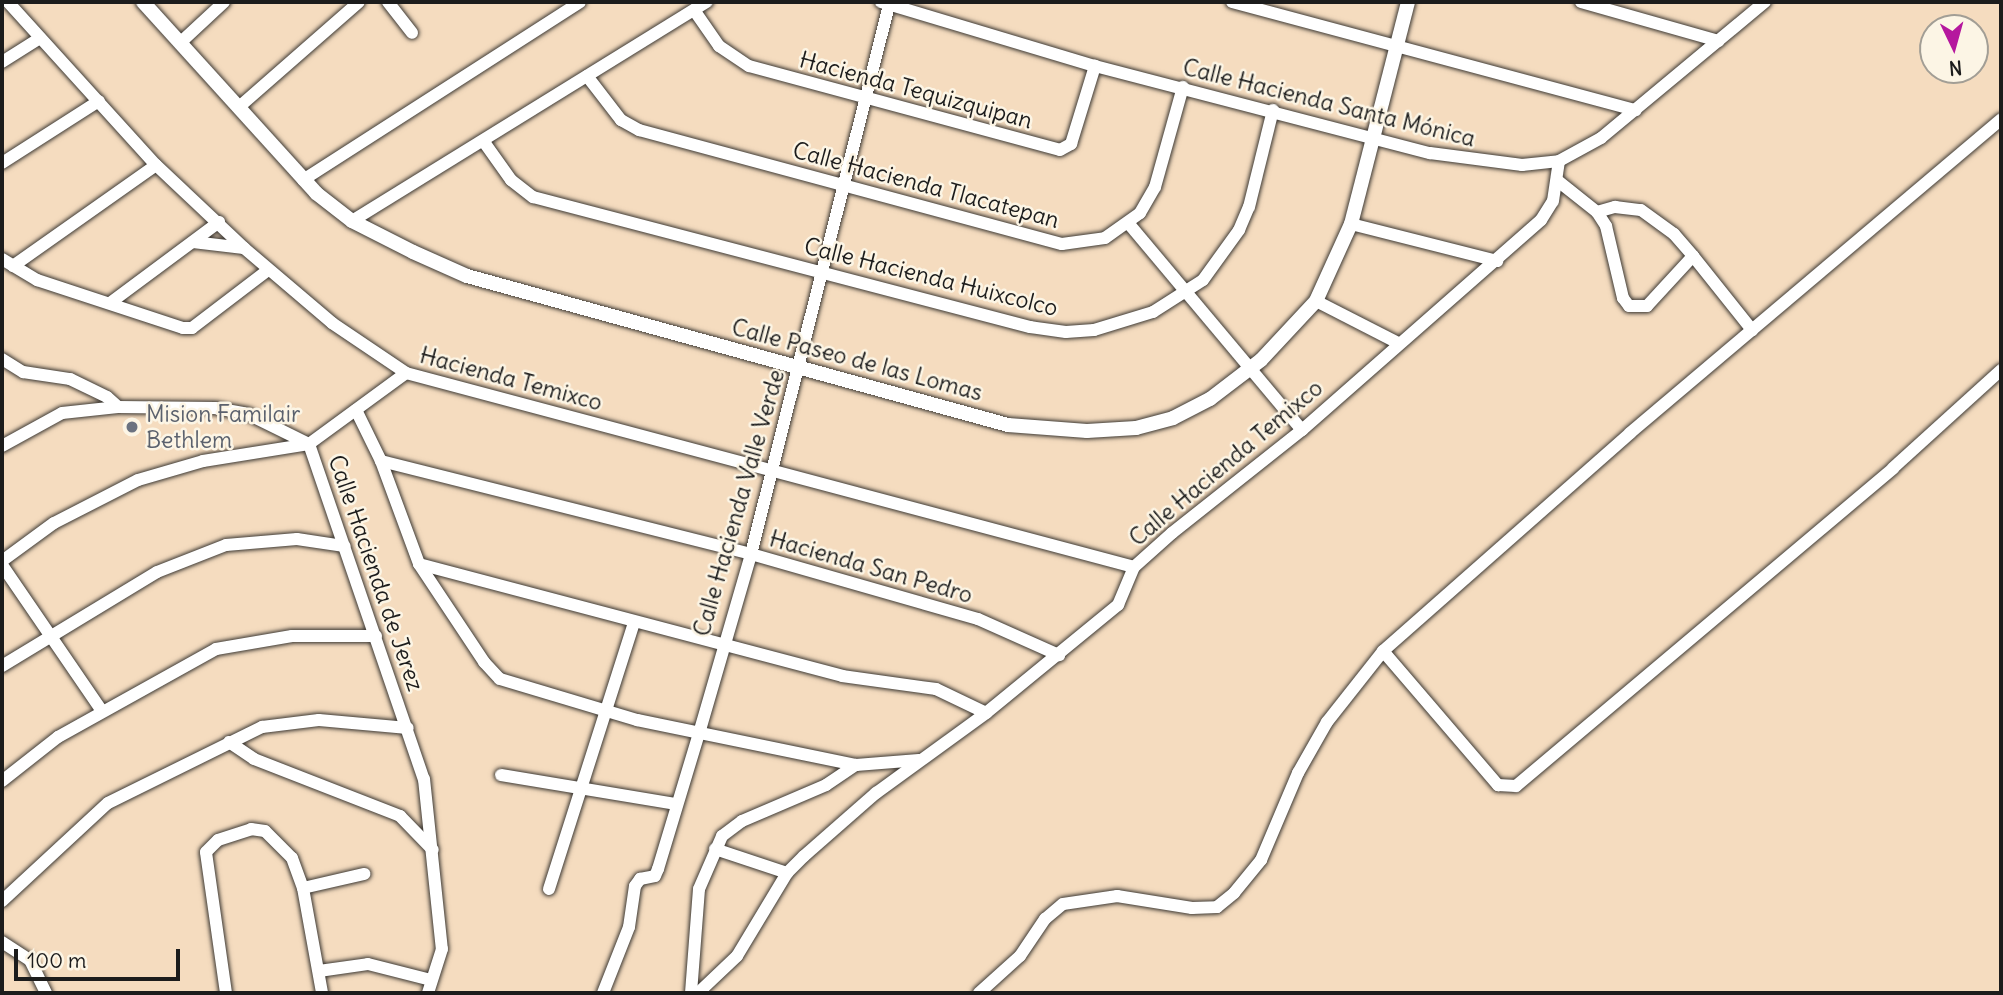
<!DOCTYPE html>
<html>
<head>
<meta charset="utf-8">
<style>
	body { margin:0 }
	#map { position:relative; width:2003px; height:995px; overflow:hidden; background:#f5dcbf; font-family:Delius,sans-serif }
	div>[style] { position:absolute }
	.roads { filter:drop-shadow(0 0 2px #3d3934) drop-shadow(0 0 2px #3d3934) }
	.minor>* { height:12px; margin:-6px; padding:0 6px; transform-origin:6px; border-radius:6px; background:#fff }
	.major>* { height:14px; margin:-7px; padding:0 7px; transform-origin:7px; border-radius:7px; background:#fff }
	.dots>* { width:19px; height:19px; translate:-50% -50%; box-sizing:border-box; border:4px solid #fcf5e5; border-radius:50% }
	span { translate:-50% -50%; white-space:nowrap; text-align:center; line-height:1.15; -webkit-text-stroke:5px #fcf5e5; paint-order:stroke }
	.street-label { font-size:23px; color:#1c1c1c }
	.worship-label { font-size:23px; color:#5b616d }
	.left { translate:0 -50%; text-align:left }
	.frame { position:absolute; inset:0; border:4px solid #1c1c1c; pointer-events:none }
	.north { position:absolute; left:1919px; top:14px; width:70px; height:70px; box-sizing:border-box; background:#fcf5e5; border:2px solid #a29e95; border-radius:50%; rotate:175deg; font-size:19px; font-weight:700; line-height:28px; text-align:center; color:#1c1c1c }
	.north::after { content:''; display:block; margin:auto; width:24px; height:32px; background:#b5179e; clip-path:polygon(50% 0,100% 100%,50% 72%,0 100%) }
	.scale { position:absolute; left:14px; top:949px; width:166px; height:32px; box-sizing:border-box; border:4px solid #1c1c1c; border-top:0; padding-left:9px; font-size:21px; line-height:24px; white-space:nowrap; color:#1c1c1c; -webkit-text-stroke:5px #fcf5e5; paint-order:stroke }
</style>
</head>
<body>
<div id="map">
	<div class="roads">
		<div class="minor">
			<i style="left:8px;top:2px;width:220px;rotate:47.8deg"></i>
			<i style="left:156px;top:165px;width:121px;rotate:43.3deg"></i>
			<i style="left:244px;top:248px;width:116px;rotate:40.4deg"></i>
			<i style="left:332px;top:323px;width:89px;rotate:34deg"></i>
			<i style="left:406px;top:373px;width:753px;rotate:14.92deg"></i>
			<i style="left:388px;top:2px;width:39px;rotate:52deg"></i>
			<i style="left:881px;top:2px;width:223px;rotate:16.7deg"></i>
			<i style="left:1095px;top:66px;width:346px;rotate:14.6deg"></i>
			<i style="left:1430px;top:153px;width:93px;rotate:7.4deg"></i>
			<i style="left:1522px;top:165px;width:37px;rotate:-6deg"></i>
			<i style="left:1559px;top:161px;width:48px;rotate:-28.7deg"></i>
			<i style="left:1601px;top:138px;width:213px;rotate:-39.7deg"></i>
			<i style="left:1232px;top:2px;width:418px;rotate:15deg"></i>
			<i style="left:1581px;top:2px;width:143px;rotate:15.8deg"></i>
			<i style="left:694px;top:10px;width:44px;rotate:55.2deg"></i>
			<i style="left:719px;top:46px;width:36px;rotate:34deg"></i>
			<i style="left:749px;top:66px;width:322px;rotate:15.1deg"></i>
			<i style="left:1060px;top:150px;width:13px;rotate:-29deg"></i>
			<i style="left:1071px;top:144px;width:82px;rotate:-72.9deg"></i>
			<i style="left:181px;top:42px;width:59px;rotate:-42.9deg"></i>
			<i style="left:2px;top:62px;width:45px;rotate:-32.3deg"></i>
			<i style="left:587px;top:76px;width:56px;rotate:52.3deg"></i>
			<i style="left:621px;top:120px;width:21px;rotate:29deg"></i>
			<i style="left:639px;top:130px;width:438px;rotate:15.1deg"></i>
			<i style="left:1062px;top:244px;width:43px;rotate:-7.9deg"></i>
			<i style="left:1105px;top:238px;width:43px;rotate:-35.5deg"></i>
			<i style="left:1140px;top:213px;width:30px;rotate:-60deg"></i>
			<i style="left:1155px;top:187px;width:104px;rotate:-74.4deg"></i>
			<i style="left:239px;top:107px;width:159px;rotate:-41.2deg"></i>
			<i style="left:484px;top:142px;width:47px;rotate:54.6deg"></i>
			<i style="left:511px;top:180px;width:28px;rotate:38deg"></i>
			<i style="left:533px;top:197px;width:514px;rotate:14.66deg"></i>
			<i style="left:1030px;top:327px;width:36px;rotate:8deg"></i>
			<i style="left:1066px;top:332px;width:28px;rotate:-4deg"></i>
			<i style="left:1094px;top:330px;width:62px;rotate:-17deg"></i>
			<i style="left:1153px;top:312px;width:59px;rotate:-32.6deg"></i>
			<i style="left:1203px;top:280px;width:62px;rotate:-54.2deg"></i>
			<i style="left:1239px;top:230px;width:25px;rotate:-67deg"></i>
			<i style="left:1249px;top:207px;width:100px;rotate:-76.1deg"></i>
			<i style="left:2px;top:163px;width:115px;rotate:-32.6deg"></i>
			<i style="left:303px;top:180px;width:329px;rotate:-32.7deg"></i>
			<i style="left:1558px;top:181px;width:50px;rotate:38.5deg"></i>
			<i style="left:1597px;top:212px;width:17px;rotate:57deg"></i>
			<i style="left:1606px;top:226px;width:74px;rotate:76.7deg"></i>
			<i style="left:1623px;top:298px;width:10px;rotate:53deg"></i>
			<i style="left:1629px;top:306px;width:18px"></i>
			<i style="left:1647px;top:306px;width:68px;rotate:-47.4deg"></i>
			<i style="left:1693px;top:256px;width:95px;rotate:51.4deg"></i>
			<i style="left:1597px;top:212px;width:19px;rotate:-16deg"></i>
			<i style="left:1615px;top:207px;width:26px;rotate:7deg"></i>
			<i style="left:1641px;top:210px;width:41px;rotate:36deg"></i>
			<i style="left:1674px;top:234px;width:29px;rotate:49deg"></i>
			<i style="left:352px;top:221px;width:417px;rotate:-31.7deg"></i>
			<i style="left:1129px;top:224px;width:269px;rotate:50deg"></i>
			<i style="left:1351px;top:224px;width:151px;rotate:14.2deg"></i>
			<i style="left:193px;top:242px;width:51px;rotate:6.7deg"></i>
			<i style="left:2px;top:259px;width:41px;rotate:31deg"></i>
			<i style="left:37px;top:280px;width:154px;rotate:18.2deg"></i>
			<i style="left:183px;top:328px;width:9px"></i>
			<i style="left:192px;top:328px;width:96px;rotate:-37.3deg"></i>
			<i style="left:13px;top:266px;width:175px;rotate:-35.2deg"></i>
			<i style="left:1316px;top:301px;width:92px;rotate:27.1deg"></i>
			<i style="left:110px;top:303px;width:136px;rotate:-36.6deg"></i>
			<i style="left:2px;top:359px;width:25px;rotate:32deg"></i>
			<i style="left:23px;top:372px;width:48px;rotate:8.5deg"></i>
			<i style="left:70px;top:379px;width:41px;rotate:25.9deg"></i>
			<i style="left:107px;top:397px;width:15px;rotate:42deg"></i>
			<i style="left:356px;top:410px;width:57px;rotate:63.9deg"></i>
			<i style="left:381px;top:461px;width:110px;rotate:69.7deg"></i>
			<i style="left:419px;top:564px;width:118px;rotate:56.4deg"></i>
			<i style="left:484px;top:662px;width:23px;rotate:47deg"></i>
			<i style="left:500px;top:679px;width:143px;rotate:16.7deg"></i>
			<i style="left:637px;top:720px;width:224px;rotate:11.6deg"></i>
			<i style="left:856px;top:765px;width:63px;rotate:-4.5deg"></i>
			<i style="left:2px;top:446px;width:68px;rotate:-28.8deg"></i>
			<i style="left:62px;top:413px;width:56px;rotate:-6.1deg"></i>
			<i style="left:118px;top:407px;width:97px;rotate:0.6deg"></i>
			<i style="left:215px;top:408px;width:34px;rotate:10deg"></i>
			<i style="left:248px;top:414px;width:68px;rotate:26.2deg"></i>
			<i style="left:309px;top:444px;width:354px;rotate:71.1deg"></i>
			<i style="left:424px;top:779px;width:171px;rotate:84deg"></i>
			<i style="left:442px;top:949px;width:46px;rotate:107.7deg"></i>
			<i style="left:381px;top:461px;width:382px;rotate:14.1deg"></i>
			<i style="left:751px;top:554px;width:236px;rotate:16deg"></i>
			<i style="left:978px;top:619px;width:89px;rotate:24deg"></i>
			<i style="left:2px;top:561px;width:64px;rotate:-36.2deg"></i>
			<i style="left:54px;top:523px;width:94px;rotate:-27.1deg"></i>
			<i style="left:138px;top:480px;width:68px;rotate:-16.3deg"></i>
			<i style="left:203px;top:461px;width:107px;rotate:-9.1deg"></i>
			<i style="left:309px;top:444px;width:120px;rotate:-36.2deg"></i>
			<i style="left:419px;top:564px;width:438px;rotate:14.8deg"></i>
			<i style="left:842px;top:676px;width:95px;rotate:7.9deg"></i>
			<i style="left:936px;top:689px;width:55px;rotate:25.6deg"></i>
			<i style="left:2px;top:565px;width:177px;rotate:55.6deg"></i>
			<i style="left:1383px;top:651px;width:177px;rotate:49.4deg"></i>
			<i style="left:1498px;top:785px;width:18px;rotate:3deg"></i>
			<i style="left:1516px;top:786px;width:493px;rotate:-40.1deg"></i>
			<i style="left:1893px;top:468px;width:146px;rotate:-42.2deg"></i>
			<i style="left:2px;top:666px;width:181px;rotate:-31.2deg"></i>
			<i style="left:157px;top:572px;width:74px;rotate:-21.4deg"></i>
			<i style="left:226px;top:545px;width:71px;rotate:-4.8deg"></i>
			<i style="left:297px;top:539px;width:48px;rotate:8.5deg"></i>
			<i style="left:229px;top:742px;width:30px;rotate:34deg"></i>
			<i style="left:254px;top:759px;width:157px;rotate:21.3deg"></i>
			<i style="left:400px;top:816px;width:47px;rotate:45.9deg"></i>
			<i style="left:501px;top:775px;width:178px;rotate:9.4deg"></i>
			<i style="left:2px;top:781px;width:71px;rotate:-38.2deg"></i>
			<i style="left:58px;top:737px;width:181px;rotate:-29.1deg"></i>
			<i style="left:216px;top:649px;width:77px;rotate:-9.7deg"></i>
			<i style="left:292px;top:636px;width:84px"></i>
			<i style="left:715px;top:849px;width:76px;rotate:18.4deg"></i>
			<i style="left:303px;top:888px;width:63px;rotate:-12.9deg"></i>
			<i style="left:549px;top:889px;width:280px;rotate:-72.3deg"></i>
			<i style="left:2px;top:901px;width:144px;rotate:-42.8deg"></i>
			<i style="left:108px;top:803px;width:172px;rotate:-26.3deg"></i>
			<i style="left:262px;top:727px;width:57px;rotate:-7deg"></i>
			<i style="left:319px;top:720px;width:89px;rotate:5.1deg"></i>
			<i style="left:2px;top:942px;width:33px;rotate:33deg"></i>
			<i style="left:30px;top:960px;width:37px;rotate:64deg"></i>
			<i style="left:319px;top:971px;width:49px;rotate:-8.1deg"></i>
			<i style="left:368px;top:964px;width:65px;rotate:14.3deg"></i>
			<i style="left:226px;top:993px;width:142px;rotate:-98.1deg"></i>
			<i style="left:206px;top:852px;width:17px;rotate:-45deg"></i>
			<i style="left:218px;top:840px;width:35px;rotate:-18deg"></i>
			<i style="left:251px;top:829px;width:14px;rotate:8deg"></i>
			<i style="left:265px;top:831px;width:38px;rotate:45deg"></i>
			<i style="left:292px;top:858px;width:32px;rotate:70deg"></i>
			<i style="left:303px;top:888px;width:107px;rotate:79.7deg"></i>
			<i style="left:603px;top:993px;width:71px;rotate:-68.5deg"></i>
			<i style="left:629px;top:927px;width:41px;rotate:-81.7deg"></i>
			<i style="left:635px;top:886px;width:9px;rotate:-54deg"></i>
			<i style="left:640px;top:879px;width:15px;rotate:-11deg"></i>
			<i style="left:655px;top:876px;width:8px;rotate:-67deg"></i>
			<i style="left:658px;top:869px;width:145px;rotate:-73.2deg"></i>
			<i style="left:700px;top:730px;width:183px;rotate:-73.8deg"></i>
			<i style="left:751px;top:554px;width:566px;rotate:-75.89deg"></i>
			<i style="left:691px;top:993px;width:104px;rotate:-85.6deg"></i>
			<i style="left:699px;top:889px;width:58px;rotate:-66.5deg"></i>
			<i style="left:722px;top:836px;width:25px;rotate:-37deg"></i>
			<i style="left:742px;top:821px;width:91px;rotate:-23.2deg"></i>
			<i style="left:826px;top:785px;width:36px;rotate:-34deg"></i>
			<i style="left:698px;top:993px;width:54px;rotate:-43.5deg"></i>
			<i style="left:737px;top:956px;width:97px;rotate:-58.9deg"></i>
			<i style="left:787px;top:873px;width:24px;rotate:-45deg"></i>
			<i style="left:804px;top:856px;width:96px;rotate:-41.2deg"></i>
			<i style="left:876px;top:793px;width:136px;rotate:-36deg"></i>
			<i style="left:986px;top:713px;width:171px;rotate:-39.3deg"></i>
			<i style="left:1118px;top:605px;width:41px;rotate:-67.2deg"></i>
			<i style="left:1134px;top:567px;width:51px;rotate:-41.8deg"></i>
			<i style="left:1172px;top:533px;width:166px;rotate:-38.4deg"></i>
			<i style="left:1302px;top:430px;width:318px;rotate:-41.3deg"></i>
			<i style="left:1541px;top:220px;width:22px;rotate:-58deg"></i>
			<i style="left:1553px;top:201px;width:40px;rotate:-81.5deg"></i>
			<i style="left:979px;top:993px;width:55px;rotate:-42.1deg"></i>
			<i style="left:1020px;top:956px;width:45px;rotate:-56deg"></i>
			<i style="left:1045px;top:919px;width:23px;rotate:-40deg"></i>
			<i style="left:1063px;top:904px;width:55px;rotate:-8.4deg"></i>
			<i style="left:1117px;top:896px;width:76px;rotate:9.1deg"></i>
			<i style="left:1192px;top:908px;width:25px;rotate:-2deg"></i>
			<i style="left:1217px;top:907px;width:22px;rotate:-39deg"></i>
			<i style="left:1234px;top:893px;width:43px;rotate:-50.7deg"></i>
			<i style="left:1261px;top:860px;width:95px;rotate:-67deg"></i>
			<i style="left:1298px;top:773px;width:59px;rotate:-60.4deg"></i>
			<i style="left:1327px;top:722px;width:90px;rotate:-51.7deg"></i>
			<i style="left:1383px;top:651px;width:329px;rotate:-41.4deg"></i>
			<i style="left:1630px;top:433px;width:486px;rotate:-40.2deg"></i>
		</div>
		<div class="major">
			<i style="left:143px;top:2px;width:258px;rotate:47.8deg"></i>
			<i style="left:316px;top:193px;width:46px;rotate:37.9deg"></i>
			<i style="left:352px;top:221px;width:68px;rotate:26.9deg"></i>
			<i style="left:413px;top:252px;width:59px;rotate:24deg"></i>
			<i style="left:467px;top:276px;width:561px;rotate:15.4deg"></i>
			<i style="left:1008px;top:425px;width:79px;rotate:4.3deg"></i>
			<i style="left:1087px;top:431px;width:49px;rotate:-3.5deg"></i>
			<i style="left:1136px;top:428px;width:38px;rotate:-15deg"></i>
			<i style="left:1173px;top:418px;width:42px;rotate:-27.2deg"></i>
			<i style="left:1210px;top:399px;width:64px;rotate:-37.4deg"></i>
			<i style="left:1261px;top:360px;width:81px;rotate:-47deg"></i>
			<i style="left:1316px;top:301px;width:85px;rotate:-65.6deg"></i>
			<i style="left:1351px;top:224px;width:229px;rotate:-75.6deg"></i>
		</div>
	</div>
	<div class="dots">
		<i style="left:132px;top:427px;background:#6b7280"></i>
	</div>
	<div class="street-label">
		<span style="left:916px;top:90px;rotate:15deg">Hacienda Tequizquipan</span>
		<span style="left:1329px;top:103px;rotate:14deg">Calle Hacienda Santa Mónica</span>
		<span style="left:926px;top:185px;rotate:15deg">Calle Hacienda Tlacatepan</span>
		<span style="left:931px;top:277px;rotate:14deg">Calle Hacienda Huixcolco</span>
		<span style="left:857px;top:360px;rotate:15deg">Calle Paseo de las Lomas</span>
		<span style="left:511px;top:379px;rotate:15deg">Hacienda Temixco</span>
		<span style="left:1226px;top:463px;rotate:-40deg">Calle Hacienda Temixco</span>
		<span style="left:739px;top:503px;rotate:-74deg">Calle Hacienda Valle Verde</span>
		<span style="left:871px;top:567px;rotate:16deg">Hacienda San Pedro</span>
		<span style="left:376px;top:573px;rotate:71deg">Calle Hacienda de Jerez</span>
	</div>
	<div class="worship-label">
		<span class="left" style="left:146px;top:427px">Mision Familair<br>Bethlem</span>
	</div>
	<div class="frame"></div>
	<div class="north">N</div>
	<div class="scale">100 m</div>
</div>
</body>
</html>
